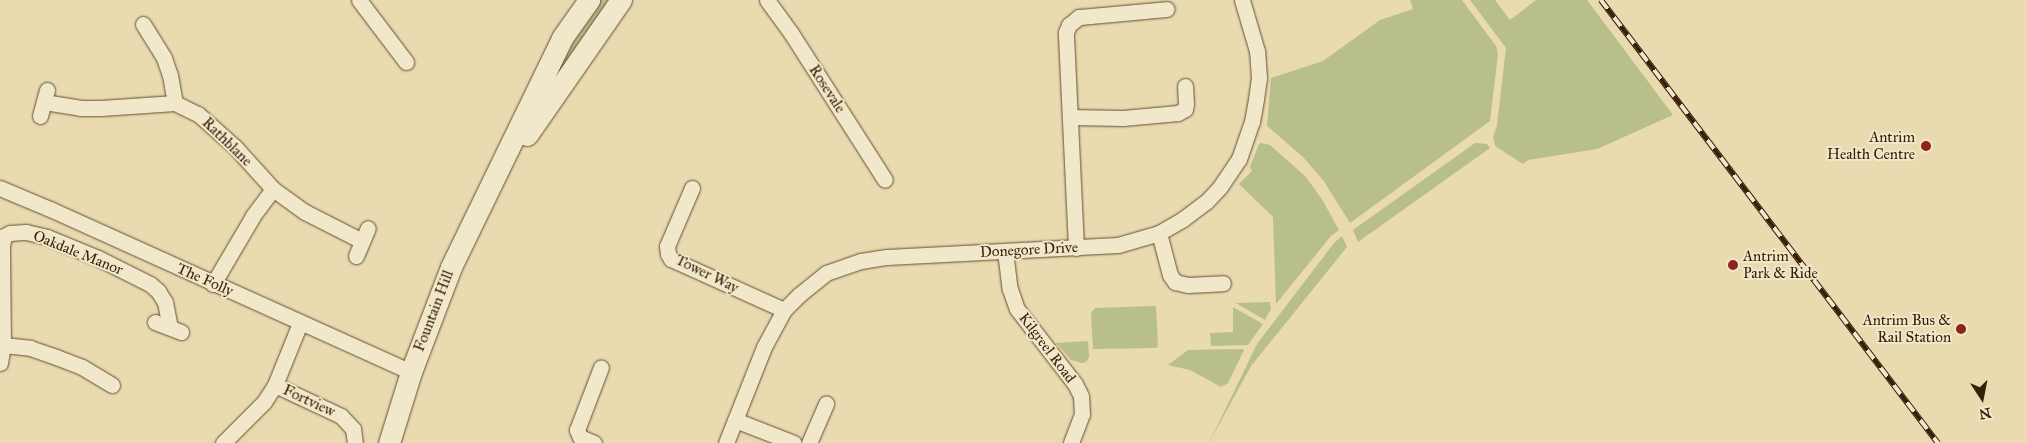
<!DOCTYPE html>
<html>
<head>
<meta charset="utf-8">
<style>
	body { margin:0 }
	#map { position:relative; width:2027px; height:443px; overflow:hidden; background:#e9daaf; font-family:"IM FELL Great Primer",serif }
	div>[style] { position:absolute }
	.green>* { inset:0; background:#b8bf8a }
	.roads { filter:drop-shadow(0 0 1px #644e32) drop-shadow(0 0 1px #644e32) }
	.street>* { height:15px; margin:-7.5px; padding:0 7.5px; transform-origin:7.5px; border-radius:7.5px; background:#f1e7cb }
	.secondary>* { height:21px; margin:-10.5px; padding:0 10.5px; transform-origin:10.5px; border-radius:10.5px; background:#f1e7cb }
	.rail>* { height:5.5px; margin-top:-2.75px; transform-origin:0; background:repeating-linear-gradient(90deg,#f1e7cb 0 11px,#372008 0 22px); box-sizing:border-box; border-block:1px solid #372008 }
	.dots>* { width:14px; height:14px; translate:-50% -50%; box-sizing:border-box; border:2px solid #f1e7cb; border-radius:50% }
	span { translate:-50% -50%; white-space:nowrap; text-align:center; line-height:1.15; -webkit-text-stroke:4px #f1e7cb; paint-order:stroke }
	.street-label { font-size:15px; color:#372008 }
	.poi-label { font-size:15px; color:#372008 }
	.right { translate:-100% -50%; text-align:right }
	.left { translate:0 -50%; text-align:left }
	.north { position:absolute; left:1957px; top:373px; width:50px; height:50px; -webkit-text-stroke:4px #f1e7cb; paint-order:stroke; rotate:169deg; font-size:14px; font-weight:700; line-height:20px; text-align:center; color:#372008 }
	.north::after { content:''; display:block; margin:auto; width:18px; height:22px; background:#372008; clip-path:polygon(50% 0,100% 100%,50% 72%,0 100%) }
</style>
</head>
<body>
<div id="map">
	<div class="green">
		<i style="clip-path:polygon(597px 0,611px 0,538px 104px,554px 70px)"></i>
		<i style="clip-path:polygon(1410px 0,1462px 0,1496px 46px,1498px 54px,1490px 121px,1350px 223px,1323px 180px,1303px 157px,1267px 126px,1271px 78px,1323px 61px,1380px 20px,1413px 9px)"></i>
		<i style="clip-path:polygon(1470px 0,1495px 0,1510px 20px,1536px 0,1587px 0,1673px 115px,1597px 149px,1528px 160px,1523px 164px,1495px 146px,1493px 137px,1497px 125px,1506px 48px)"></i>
		<i style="clip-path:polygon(1261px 143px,1270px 145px,1306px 177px,1323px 201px,1339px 230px,1331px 236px,1276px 304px,1273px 217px,1239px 184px,1252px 171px,1250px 167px,1259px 144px)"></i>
		<i style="clip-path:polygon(1475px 143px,1487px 144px,1490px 148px,1358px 242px,1353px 230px)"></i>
		<i style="clip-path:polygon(1342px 236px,1347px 247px,1251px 366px,1209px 443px,1257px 344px,1334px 243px)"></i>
		<i style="clip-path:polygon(1270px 302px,1271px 309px,1265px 320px,1236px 303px)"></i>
		<i style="clip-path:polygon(1154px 306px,1156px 307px,1158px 346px,1156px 348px,1093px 349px,1091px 313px,1095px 308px)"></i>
		<i style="clip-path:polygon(1233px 307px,1263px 324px,1248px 345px,1211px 346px,1210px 333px,1233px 332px)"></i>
		<i style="clip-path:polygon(1088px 341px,1089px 357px,1086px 362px,1082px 363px,1071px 360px,1056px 343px)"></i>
		<i style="clip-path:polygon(1188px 350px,1243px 349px,1244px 350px,1228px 383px,1221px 387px,1190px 370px,1168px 365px)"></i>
	</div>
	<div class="roads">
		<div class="street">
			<i style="left:359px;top:0;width:78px;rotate:52.8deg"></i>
			<i style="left:767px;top:0;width:41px;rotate:54deg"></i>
			<i style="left:791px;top:33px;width:174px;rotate:57.4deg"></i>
			<i style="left:143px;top:24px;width:40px;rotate:58deg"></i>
			<i style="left:164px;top:58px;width:18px;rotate:71deg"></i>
			<i style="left:170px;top:75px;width:28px;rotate:80deg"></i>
			<i style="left:44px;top:102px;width:36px;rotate:9deg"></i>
			<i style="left:80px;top:108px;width:21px"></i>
			<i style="left:101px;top:108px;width:74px;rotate:-3.9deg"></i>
			<i style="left:175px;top:103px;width:25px;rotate:26deg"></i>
			<i style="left:198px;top:114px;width:50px;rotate:41.7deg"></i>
			<i style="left:235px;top:147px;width:57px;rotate:47.9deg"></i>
			<i style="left:273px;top:189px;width:34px;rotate:127deg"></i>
			<i style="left:253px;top:216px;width:79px;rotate:120.5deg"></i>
			<i style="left:40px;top:116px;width:27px;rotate:-75deg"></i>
			<i style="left:1070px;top:117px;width:53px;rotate:1.1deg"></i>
			<i style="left:1123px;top:118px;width:55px;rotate:-5.2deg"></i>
			<i style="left:1178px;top:113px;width:8px;rotate:-30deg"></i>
			<i style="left:1185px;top:109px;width:5px;rotate:-79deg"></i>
			<i style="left:1186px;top:104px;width:18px;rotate:-93deg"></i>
			<i style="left:0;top:188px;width:54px;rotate:22.8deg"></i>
			<i style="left:50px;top:209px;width:396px;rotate:24.3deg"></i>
			<i style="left:692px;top:188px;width:63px;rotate:113.3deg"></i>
			<i style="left:667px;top:246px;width:8px;rotate:83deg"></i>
			<i style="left:668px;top:254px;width:6px;rotate:59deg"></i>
			<i style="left:671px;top:259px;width:124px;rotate:24.3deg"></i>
			<i style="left:273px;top:189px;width:39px;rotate:36deg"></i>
			<i style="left:305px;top:212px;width:64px;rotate:27deg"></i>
			<i style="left:1159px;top:233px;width:43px;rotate:75.3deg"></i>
			<i style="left:1170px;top:275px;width:9px;rotate:54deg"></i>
			<i style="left:1175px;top:282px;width:13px;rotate:13deg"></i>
			<i style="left:1188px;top:285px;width:35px;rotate:-3deg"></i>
			<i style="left:1076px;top:248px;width:216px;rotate:-92.7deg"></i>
			<i style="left:1066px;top:32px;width:8px;rotate:-67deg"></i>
			<i style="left:1069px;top:25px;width:13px;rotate:-39deg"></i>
			<i style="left:1079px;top:17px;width:88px;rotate:-5.2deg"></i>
			<i style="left:1005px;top:251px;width:38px;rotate:83deg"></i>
			<i style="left:1010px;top:289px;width:21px;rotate:71deg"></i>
			<i style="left:1017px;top:309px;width:95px;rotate:52.3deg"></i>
			<i style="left:1075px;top:384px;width:13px;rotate:63deg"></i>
			<i style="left:1081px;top:396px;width:18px;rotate:87deg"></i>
			<i style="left:1082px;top:414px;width:31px;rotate:111deg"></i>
			<i style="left:356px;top:256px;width:30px;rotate:-67deg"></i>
			<i style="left:155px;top:322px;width:28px;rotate:21deg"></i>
			<i style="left:3px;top:345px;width:27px;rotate:6deg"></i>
			<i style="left:30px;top:348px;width:28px;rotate:19deg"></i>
			<i style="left:56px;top:357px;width:28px;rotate:21deg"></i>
			<i style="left:82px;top:367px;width:35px;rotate:31deg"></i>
			<i style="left:0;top:363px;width:18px;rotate:-81deg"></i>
			<i style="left:3px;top:345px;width:99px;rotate:-90.6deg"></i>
			<i style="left:2px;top:246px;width:10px;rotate:-79deg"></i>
			<i style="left:4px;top:236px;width:7px;rotate:-27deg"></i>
			<i style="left:10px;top:233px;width:16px;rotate:-4deg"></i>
			<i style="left:26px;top:232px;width:22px;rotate:13deg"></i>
			<i style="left:47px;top:237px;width:55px;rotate:22.4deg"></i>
			<i style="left:98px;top:258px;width:58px;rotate:26.6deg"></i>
			<i style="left:150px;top:284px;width:11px;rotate:41deg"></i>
			<i style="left:158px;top:291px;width:13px;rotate:58deg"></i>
			<i style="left:165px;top:302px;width:25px;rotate:79deg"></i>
			<i style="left:275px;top:385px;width:73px;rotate:25.2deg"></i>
			<i style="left:341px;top:416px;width:18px;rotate:47deg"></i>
			<i style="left:353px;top:429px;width:14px;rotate:82deg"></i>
			<i style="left:735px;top:420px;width:63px;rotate:21.3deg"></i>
			<i style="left:223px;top:443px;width:58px;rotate:-45deg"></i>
			<i style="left:264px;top:402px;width:20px;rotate:-57deg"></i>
			<i style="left:275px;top:385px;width:67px;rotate:-68deg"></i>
			<i style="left:594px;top:443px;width:15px;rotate:-157deg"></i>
			<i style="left:580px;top:437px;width:8px;rotate:-113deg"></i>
			<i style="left:577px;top:430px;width:67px;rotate:-69.1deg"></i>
			<i style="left:726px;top:443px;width:103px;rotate:-68.4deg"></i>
			<i style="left:764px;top:347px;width:42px;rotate:-61.6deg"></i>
			<i style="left:784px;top:310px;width:21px;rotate:-45deg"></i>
			<i style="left:799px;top:295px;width:35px;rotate:-39deg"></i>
			<i style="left:826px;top:273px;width:37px;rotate:-19deg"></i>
			<i style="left:861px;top:261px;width:26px;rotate:-9deg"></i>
			<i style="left:887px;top:257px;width:231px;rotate:-3deg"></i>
			<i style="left:1118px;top:245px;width:43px;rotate:-16.3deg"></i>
			<i style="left:1159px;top:233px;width:28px;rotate:-30deg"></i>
			<i style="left:1183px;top:219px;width:30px;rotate:-37deg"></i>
			<i style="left:1207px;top:201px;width:19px;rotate:-47deg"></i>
			<i style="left:1220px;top:187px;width:34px;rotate:-56deg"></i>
			<i style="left:1239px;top:159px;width:39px;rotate:-71deg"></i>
			<i style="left:1252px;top:122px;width:23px;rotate:-80deg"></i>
			<i style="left:1256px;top:99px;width:21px;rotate:-82deg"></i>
			<i style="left:1259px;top:78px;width:27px;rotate:-94deg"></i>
			<i style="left:1257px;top:51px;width:53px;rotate:-106.4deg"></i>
			<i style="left:809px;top:443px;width:43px;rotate:-66.4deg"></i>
		</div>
		<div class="secondary">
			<i style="left:527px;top:135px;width:165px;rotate:-55.2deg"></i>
			<i style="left:389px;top:443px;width:74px;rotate:-72.8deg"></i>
			<i style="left:411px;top:372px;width:112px;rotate:-69.1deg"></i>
			<i style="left:451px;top:267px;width:254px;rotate:-64.1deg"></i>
			<i style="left:562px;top:38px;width:47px;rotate:-54.6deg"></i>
		</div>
	</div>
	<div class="rail">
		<i style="left:1601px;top:0;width:557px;rotate:52.74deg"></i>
	</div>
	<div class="dots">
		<i style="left:1926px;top:146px;background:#8f2418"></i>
		<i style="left:1733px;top:265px;background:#8f2418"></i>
		<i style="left:1961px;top:329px;background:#8f2418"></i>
	</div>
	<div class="street-label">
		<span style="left:827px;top:89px;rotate:57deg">Rosevale</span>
		<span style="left:227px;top:142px;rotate:44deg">Rathblane</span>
		<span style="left:1029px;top:250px;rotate:-3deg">Donegore Drive</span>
		<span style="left:78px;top:253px;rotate:22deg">Oakdale Manor</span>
		<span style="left:707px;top:274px;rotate:26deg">Tower Way</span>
		<span style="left:205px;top:280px;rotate:24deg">The Folly</span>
		<span style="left:434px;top:311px;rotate:-69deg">Fountain Hill</span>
		<span style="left:1047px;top:348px;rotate:53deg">Kilgreel Road</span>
		<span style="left:309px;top:401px;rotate:25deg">Fortview</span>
	</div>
	<div class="poi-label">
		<span class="right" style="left:1915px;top:146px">Antrim<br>Health Centre</span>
		<span class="left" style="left:1743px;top:265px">Antrim<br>Park &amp; Ride</span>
		<span class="right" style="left:1951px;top:329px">Antrim Bus &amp;<br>Rail Station</span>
	</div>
	<div class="north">N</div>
</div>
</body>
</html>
